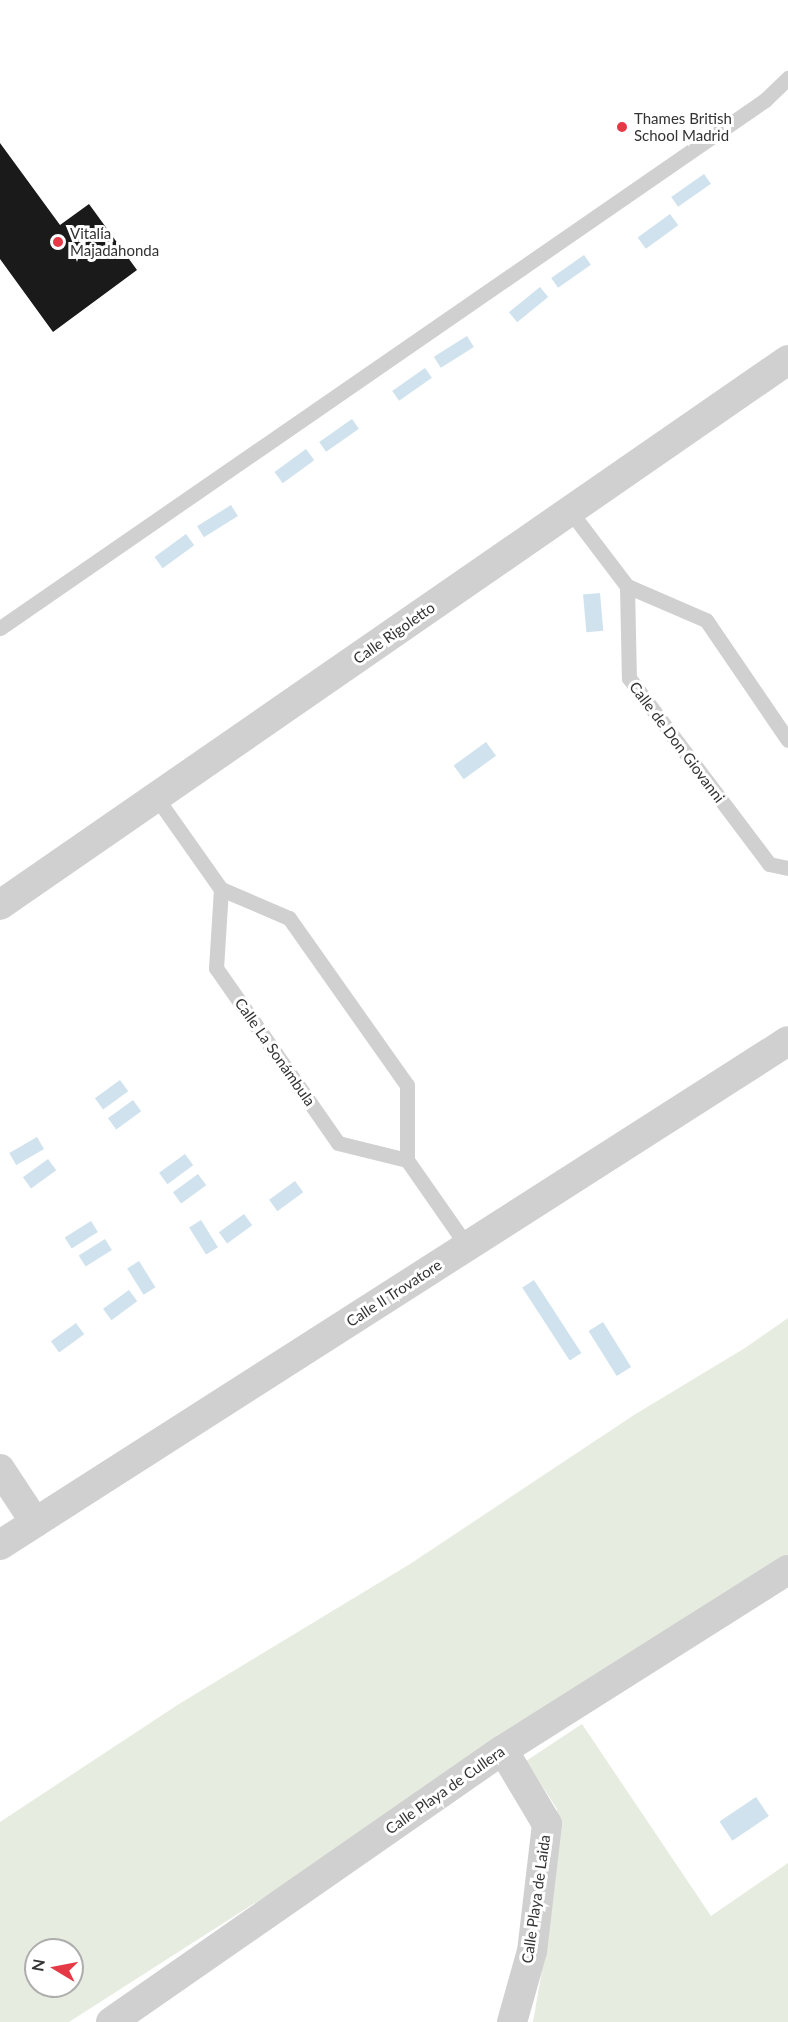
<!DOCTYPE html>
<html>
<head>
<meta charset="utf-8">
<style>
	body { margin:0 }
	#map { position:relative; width:788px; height:2022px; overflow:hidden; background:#fff; font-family:Lato,sans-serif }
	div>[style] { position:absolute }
	.green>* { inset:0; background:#e6ecdf }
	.water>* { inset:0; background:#cfe2ee; transform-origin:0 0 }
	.building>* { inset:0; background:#1a1a1a }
	.service>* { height:15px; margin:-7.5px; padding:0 7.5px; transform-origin:7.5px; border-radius:7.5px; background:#d0d0d0 }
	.minor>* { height:30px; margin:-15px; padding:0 15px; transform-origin:15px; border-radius:15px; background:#d0d0d0 }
	.dots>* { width:16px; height:16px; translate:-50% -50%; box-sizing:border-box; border:3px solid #fff; border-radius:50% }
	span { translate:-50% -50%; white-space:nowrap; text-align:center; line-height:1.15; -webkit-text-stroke:6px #fff; paint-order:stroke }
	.poi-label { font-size:15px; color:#333 }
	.left { translate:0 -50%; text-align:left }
	.street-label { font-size:15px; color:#333 }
	.north { position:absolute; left:24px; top:1938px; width:60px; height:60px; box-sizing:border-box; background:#fff; border:2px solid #adadad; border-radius:50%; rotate:280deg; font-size:16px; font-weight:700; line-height:24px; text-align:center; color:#333 }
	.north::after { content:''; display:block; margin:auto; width:21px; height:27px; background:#e63946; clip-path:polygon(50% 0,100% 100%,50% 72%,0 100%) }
</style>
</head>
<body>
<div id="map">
	<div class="green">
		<i style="clip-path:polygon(evenodd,788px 1318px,788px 1562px,69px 2022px,0 2022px,0 1822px,179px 1704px,410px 1564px,634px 1415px,745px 1348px,788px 1318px,36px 1950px,72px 1950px,72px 1986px,36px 1986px,36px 1950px)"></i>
		<i style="clip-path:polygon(582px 1724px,711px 1916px,788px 1863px,788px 2022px,533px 2022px,545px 1953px,557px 1809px,526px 1761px)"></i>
	</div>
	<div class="water">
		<i style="left:704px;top:174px;width:12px;height:40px;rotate:55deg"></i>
		<i style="left:670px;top:214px;width:14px;height:40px;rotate:54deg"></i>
		<i style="left:584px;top:255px;width:12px;height:40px;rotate:55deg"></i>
		<i style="left:540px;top:287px;width:13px;height:40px;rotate:51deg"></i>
		<i style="left:467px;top:336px;width:13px;height:39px;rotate:58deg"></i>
		<i style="left:425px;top:368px;width:12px;height:40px;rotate:55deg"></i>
		<i style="left:352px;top:419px;width:12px;height:40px;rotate:55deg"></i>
		<i style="left:306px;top:449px;width:14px;height:39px;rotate:54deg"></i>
		<i style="left:231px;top:505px;width:13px;height:40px;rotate:58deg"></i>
		<i style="left:186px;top:534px;width:14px;height:39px;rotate:54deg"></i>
		<i style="left:600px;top:593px;width:38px;height:17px;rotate:85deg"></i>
		<i style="left:486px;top:742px;width:17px;height:40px;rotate:54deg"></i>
		<i style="left:120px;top:1080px;width:14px;height:31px;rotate:54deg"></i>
		<i style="left:133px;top:1100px;width:14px;height:31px;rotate:54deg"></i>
		<i style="left:37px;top:1137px;width:14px;height:32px;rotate:60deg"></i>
		<i style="left:185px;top:1154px;width:14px;height:32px;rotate:54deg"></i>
		<i style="left:48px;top:1159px;width:14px;height:31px;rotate:54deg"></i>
		<i style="left:198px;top:1174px;width:14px;height:31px;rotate:54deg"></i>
		<i style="left:295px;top:1181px;width:14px;height:32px;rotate:54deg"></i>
		<i style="left:244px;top:1214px;width:14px;height:31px;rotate:54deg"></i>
		<i style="left:201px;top:1220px;width:32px;height:14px;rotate:58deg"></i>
		<i style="left:91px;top:1221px;width:13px;height:31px;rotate:58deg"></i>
		<i style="left:105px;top:1239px;width:13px;height:31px;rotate:58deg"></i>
		<i style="left:139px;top:1261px;width:31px;height:14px;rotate:58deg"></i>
		<i style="left:534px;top:1280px;width:87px;height:14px;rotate:57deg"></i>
		<i style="left:129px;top:1290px;width:14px;height:32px;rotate:54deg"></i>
		<i style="left:603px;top:1322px;width:53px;height:17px;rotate:58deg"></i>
		<i style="left:76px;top:1323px;width:14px;height:31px;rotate:54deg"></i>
		<i style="left:756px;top:1797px;width:23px;height:44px;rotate:56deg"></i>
	</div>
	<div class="building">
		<i style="clip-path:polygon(0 143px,60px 225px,89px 204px,137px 270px,53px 332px,0 259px)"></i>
	</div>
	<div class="service">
		<i style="left:570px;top:511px;width:94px;rotate:52.8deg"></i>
		<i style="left:627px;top:586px;width:86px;rotate:23.3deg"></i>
		<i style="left:706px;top:620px;width:145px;rotate:55.7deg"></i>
		<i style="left:627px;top:586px;width:92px;rotate:88.8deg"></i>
		<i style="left:629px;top:678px;width:233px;rotate:53deg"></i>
		<i style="left:769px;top:864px;width:19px;rotate:12deg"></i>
		<i style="left:0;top:628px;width:930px;rotate:-34.61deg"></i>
		<i style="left:765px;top:100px;width:32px;rotate:-44deg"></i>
		<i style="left:156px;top:797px;width:113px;rotate:54.8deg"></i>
		<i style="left:221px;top:889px;width:74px;rotate:23.1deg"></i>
		<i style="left:289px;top:918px;width:204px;rotate:54.8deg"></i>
		<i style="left:407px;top:1085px;width:75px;rotate:90deg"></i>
		<i style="left:407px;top:1160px;width:105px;rotate:55.1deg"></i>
		<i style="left:221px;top:889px;width:79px;rotate:93.6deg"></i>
		<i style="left:216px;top:968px;width:213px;rotate:55.1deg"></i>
		<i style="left:338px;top:1143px;width:71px;rotate:13.8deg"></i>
	</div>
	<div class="minor">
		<i style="left:0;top:905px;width:958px;rotate:-34.67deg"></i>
		<i style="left:0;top:1469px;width:64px;rotate:56.6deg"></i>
		<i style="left:0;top:1545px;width:935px;rotate:-32.6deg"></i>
		<i style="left:503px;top:1750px;width:86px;rotate:59.3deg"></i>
		<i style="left:547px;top:1824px;width:128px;rotate:96.7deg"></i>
		<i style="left:532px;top:1951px;width:74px;rotate:105.7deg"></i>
		<i style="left:111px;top:2022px;width:477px;rotate:-34.8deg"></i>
		<i style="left:503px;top:1750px;width:337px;rotate:-32.3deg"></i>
	</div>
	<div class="dots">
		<i style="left:622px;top:127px;background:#e63946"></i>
		<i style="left:58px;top:242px;background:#e63946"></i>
	</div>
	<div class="poi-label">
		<span class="left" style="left:634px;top:127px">Thames British<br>School Madrid</span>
		<span class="left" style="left:70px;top:242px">Vitalia<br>Majadahonda</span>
	</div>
	<div class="street-label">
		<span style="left:394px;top:633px;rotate:-35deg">Calle Rigoletto</span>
		<span style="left:677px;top:742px;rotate:53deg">Calle de Don Giovanni</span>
		<span style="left:275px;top:1052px;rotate:55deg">Calle La Sonámbula</span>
		<span style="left:394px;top:1293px;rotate:-33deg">Calle Il Trovatore</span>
		<span style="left:445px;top:1790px;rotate:-35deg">Calle Playa de Cullera</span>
		<span style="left:536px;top:1899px;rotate:-82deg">Calle Playa de Laida</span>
	</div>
	<div class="north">N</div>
</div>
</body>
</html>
